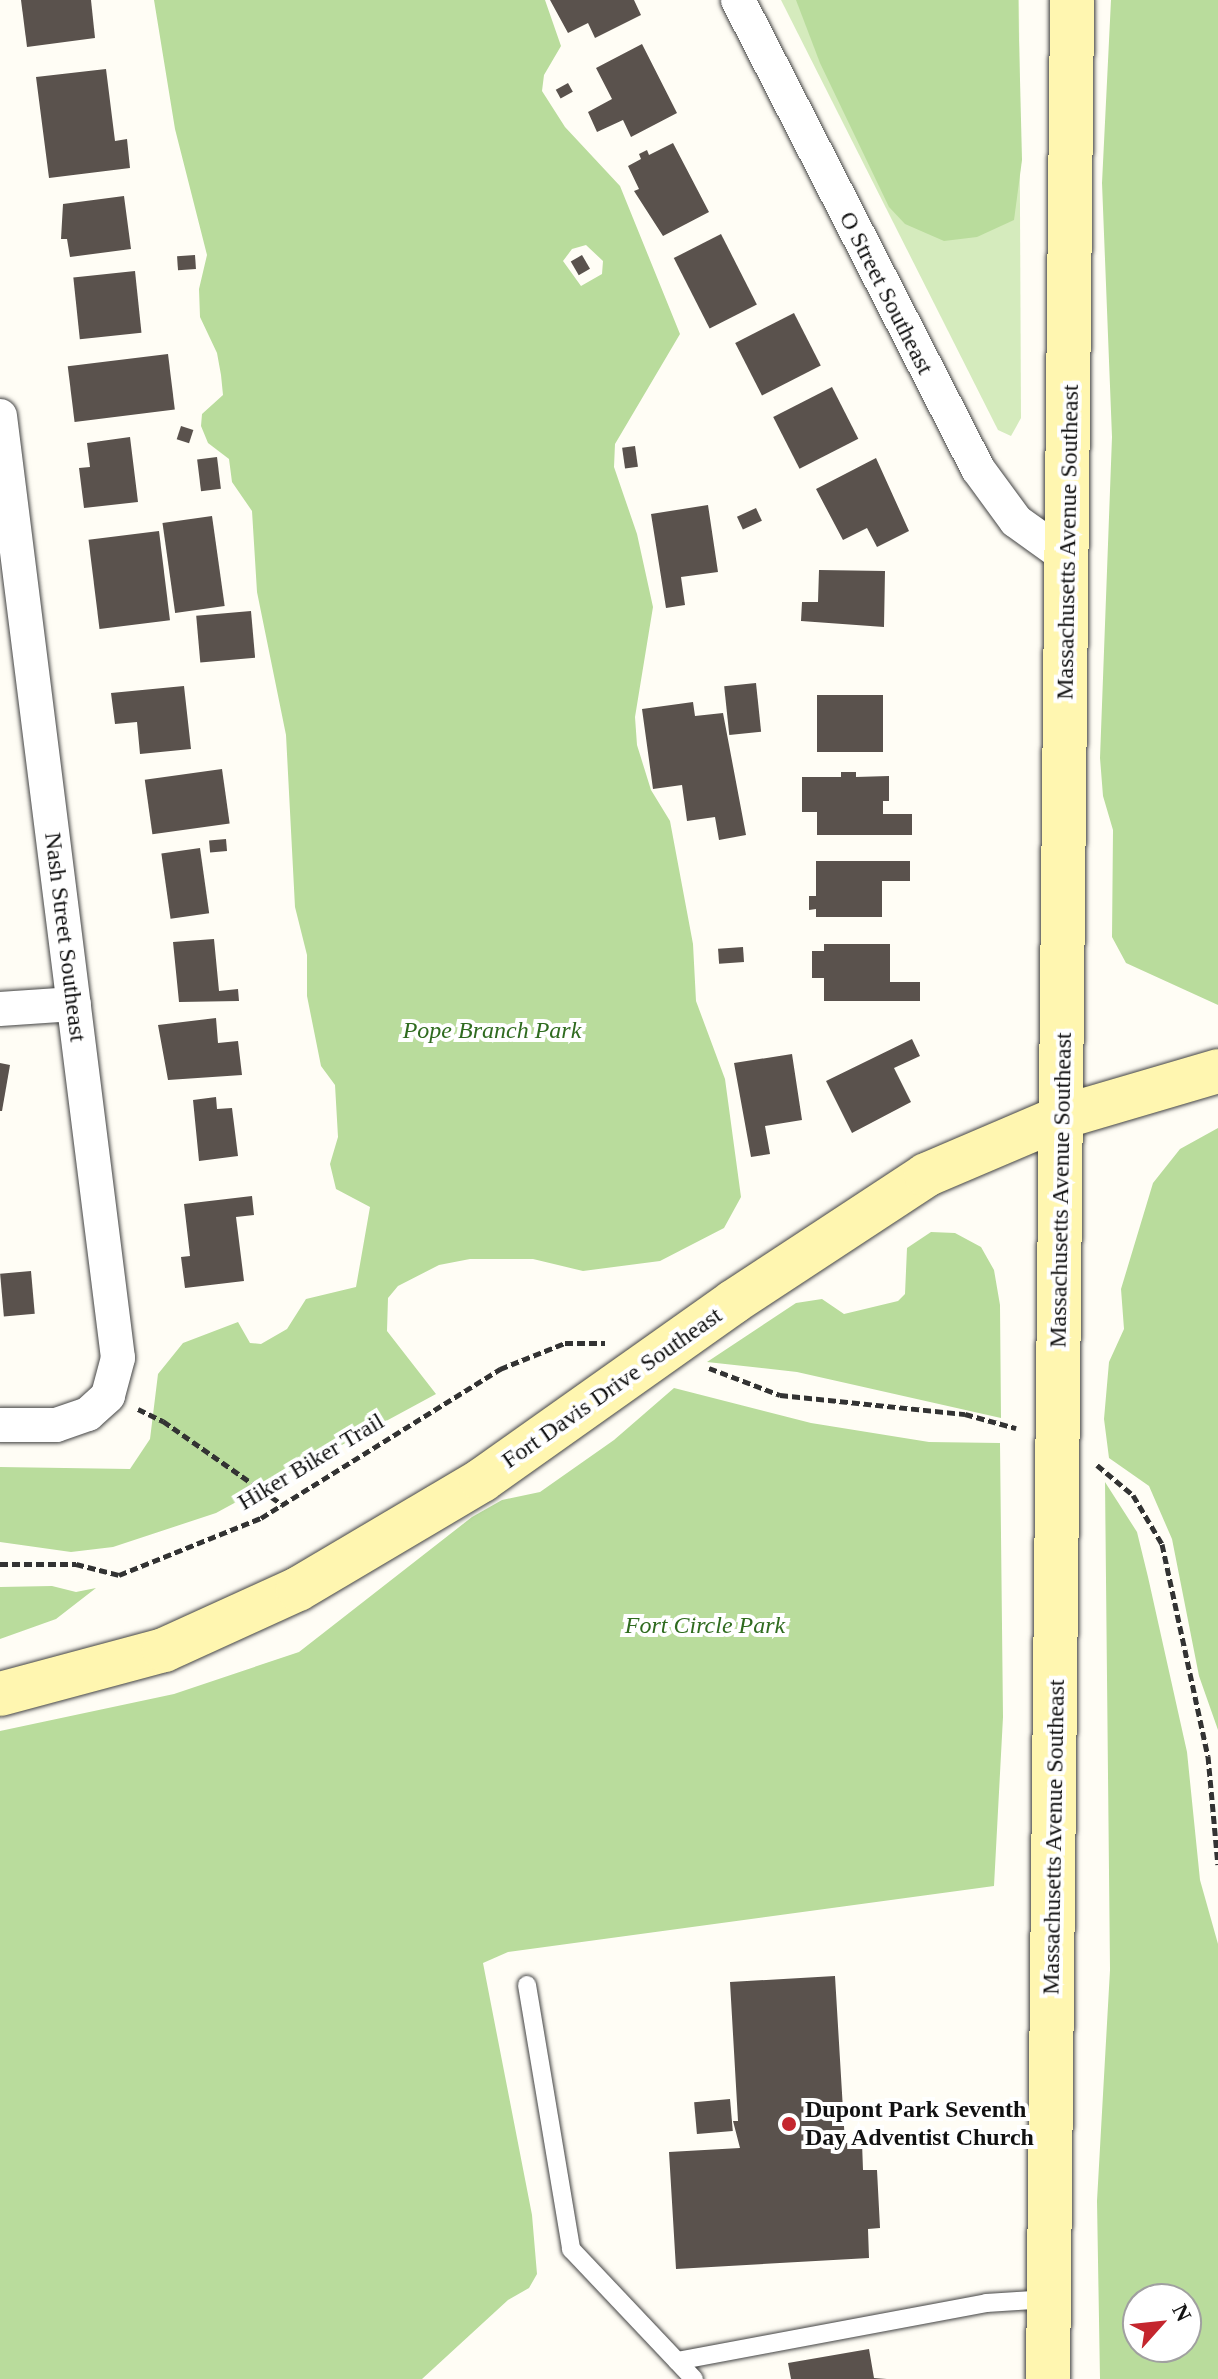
<!DOCTYPE html>
<html>
<head>
<meta charset="utf-8">
<style>
	body { margin:0 }
	#map { position:relative; width:1218px; height:2379px; overflow:hidden; background:#fffdf5; font-family:"Times New Roman",serif }
	div>[style] { position:absolute }
	.green>* { inset:0; background:#d5ebbd }
	.forest>* { inset:0; background:#b9dc9c }
	.building>* { inset:0; background:#5a524d; transform-origin:0 0 }
	.path>* { height:5px; margin-top:-2.5px; transform-origin:0; background:repeating-linear-gradient(90deg,#333 0 8px,transparent 0 12px) }
	.roads { filter:drop-shadow(0 0 2px #444) drop-shadow(0 0 2px #444) }
	.lane>* { height:18px; margin:-9px; padding:0 9px; transform-origin:9px; border-radius:9px; background:#fff }
	.street>* { height:34px; margin:-17px; padding:0 17px; transform-origin:17px; border-radius:17px; background:#fff }
	.secondary>* { height:44px; margin:-22px; padding:0 22px; transform-origin:22px; border-radius:22px; background:#fff6b0 }
	.dots>* { width:22px; height:22px; translate:-50% -50%; box-sizing:border-box; border:4px solid #fff; border-radius:50% }
	span { translate:-50% -50%; white-space:nowrap; text-align:center; line-height:1.15; -webkit-text-stroke:8px #fff; paint-order:stroke }
	.street-label { font-size:24px; color:#111 }
	.park-label { font-size:24px; color:#2f6b1f; font-style:italic }
	.poi-label { font-size:24px; color:#111; font-weight:700 }
	.left { translate:0 -50%; text-align:left }
	.north { position:absolute; left:1122px; top:2283px; width:80px; height:80px; box-sizing:border-box; background:#fff; border:2px solid #a0a0a0; border-radius:50%; rotate:63deg; font-size:22px; font-weight:700; line-height:32px; text-align:center; color:#111 }
	.north::after { content:''; display:block; margin:auto; width:28px; height:36px; background:#c4262e; clip-path:polygon(50% 0,100% 100%,50% 72%,0 100%) }
</style>
</head>
<body>
<div id="map">
	<div class="green">
		<i style="clip-path:polygon(781px 0,1019px 0,1021px 418px,1011px 436px,998px 430px)"></i>
	</div>
	<div class="forest">
		<i style="clip-path:polygon(evenodd,154px 0,545px 0,561px 46px,544px 75px,542px 91px,565px 127px,620px 186px,680px 334px,615px 444px,614px 467px,637px 534px,653px 607px,635px 717px,637px 745px,651px 790px,670px 821px,693px 944px,696px 1001px,725px 1079px,741px 1197px,724px 1228px,660px 1261px,583px 1271px,533px 1259px,470px 1259px,439px 1265px,398px 1286px,388px 1298px,387px 1331px,436px 1394px,216px 1513px,113px 1547px,71px 1552px,0 1542px,0 1467px,130px 1469px,150px 1439px,158px 1374px,183px 1343px,238px 1322px,250px 1343px,261px 1344px,287px 1329px,306px 1299px,356px 1287px,370px 1207px,336px 1189px,330px 1164px,338px 1137px,335px 1085px,321px 1066px,307px 996px,307px 955px,295px 907px,286px 735px,257px 592px,252px 511px,232px 482px,229px 459px,208px 443px,201px 426px,202px 414px,223px 395px,221px 375px,217px 353px,200px 317px,199px 289px,207px 255px,175px 129px,154px 0,586px 245px,603px 261px,602px 274px,581px 286px,563px 261px,572px 249px,586px 245px)"></i>
		<i style="clip-path:polygon(796px 0,1018px 0,1022px 160px,1014px 220px,977px 237px,944px 241px,905px 224px,889px 207px,820px 63px)"></i>
		<i style="clip-path:polygon(1111px 0,1218px 0,1218px 1005px,1126px 963px,1112px 937px,1113px 830px,1103px 796px,1100px 758px,1112px 437px,1102px 183px)"></i>
		<i style="clip-path:polygon(1218px 1128px,1218px 1730px,1199px 1676px,1172px 1539px,1149px 1486px,1109px 1458px,1104px 1419px,1109px 1362px,1124px 1329px,1121px 1289px,1153px 1183px,1180px 1149px)"></i>
		<i style="clip-path:polygon(931px 1232px,955px 1233px,981px 1247px,994px 1270px,1000px 1305px,1001px 1418px,797px 1372px,707px 1362px,796px 1303px,822px 1299px,844px 1314px,898px 1301px,905px 1294px,907px 1248px)"></i>
		<i style="clip-path:polygon(674px 1388px,811px 1423px,929px 1442px,1000px 1443px,1003px 1717px,994px 1886px,508px 1952px,483px 1963px,532px 2215px,537px 2274px,529px 2288px,508px 2300px,422px 2379px,0 2379px,0 1731px,174px 1694px,299px 1652px,472px 1517px,502px 1500px,540px 1492px,614px 1440px)"></i>
		<i style="clip-path:polygon(evenodd,1105px 1482px,1137px 1532px,1148px 1577px,1187px 1752px,1200px 1880px,1218px 1944px,1218px 2379px,1100px 2379px,1097px 2201px,1110px 1970px,1105px 1482px,1138px 2299px,1186px 2299px,1186px 2347px,1138px 2347px,1138px 2299px)"></i>
		<i style="clip-path:polygon(52px 1586px,76px 1592px,96px 1588px,56px 1619px,0 1639px,0 1587px)"></i>
	</div>
	<div class="building">
		<i style="clip-path:polygon(21px 0,91px 0,95px 38px,27px 47px)"></i>
		<i style="clip-path:polygon(550px 0,634px 0,641px 15px,595px 38px,588px 23px,568px 33px)"></i>
		<i style="clip-path:polygon(642px 44px,677px 113px,631px 137px,623px 120px,597px 132px,588px 112px,612px 99px,596px 68px)"></i>
		<i style="clip-path:polygon(106px 69px,115px 141px,127px 139px,130px 168px,49px 178px,36px 77px)"></i>
		<i style="left:568px;top:83px;width:10px;height:14px;rotate:61deg"></i>
		<i style="clip-path:polygon(673px 143px,709px 212px,663px 236px,634px 191px,639px 189px,628px 166px,641px 159px,639px 154px,647px 150px,649px 155px)"></i>
		<i style="clip-path:polygon(124px 196px,131px 249px,70px 257px,67px 239px,61px 239px,63px 204px)"></i>
		<i style="left:721px;top:234px;width:79px;height:53px;rotate:63deg"></i>
		<i style="left:195px;top:255px;width:14px;height:18px;rotate:86deg"></i>
		<i style="left:582px;top:255px;width:16px;height:13px;rotate:60deg"></i>
		<i style="left:135px;top:271px;width:62px;height:62px;rotate:84deg"></i>
		<i style="left:794px;top:313px;width:59px;height:66px;rotate:63deg"></i>
		<i style="left:168px;top:354px;width:56px;height:101px;rotate:83deg"></i>
		<i style="left:832px;top:387px;width:58px;height:66px;rotate:63deg"></i>
		<i style="left:181px;top:426px;width:13px;height:14px;rotate:18deg"></i>
		<i style="clip-path:polygon(130px 437px,138px 502px,84px 508px,79px 468px,90px 467px,87px 443px)"></i>
		<i style="left:635px;top:446px;width:21px;height:13px;rotate:82deg"></i>
		<i style="left:217px;top:457px;width:32px;height:20px;rotate:83deg"></i>
		<i style="clip-path:polygon(876px 458px,909px 531px,877px 547px,867px 528px,843px 540px,816px 489px)"></i>
		<i style="clip-path:polygon(708px 505px,718px 572px,681px 577px,685px 605px,666px 608px,651px 514px)"></i>
		<i style="left:756px;top:508px;width:14px;height:21px;rotate:65deg"></i>
		<i style="left:212px;top:516px;width:91px;height:50px;rotate:82deg"></i>
		<i style="left:159px;top:531px;width:90px;height:71px;rotate:83deg"></i>
		<i style="clip-path:polygon(819px 570px,885px 571px,884px 627px,801px 621px,802px 602px,818px 602px)"></i>
		<i style="left:251px;top:611px;width:47px;height:55px;rotate:85deg"></i>
		<i style="left:756px;top:683px;width:49px;height:32px;rotate:84deg"></i>
		<i style="clip-path:polygon(184px 686px,191px 749px,140px 754px,137px 722px,115px 724px,111px 693px)"></i>
		<i style="left:817px;top:695px;width:66px;height:57px"></i>
		<i style="clip-path:polygon(693px 702px,695px 716px,723px 713px,746px 835px,719px 840px,715px 817px,687px 821px,682px 785px,653px 789px,642px 709px)"></i>
		<i style="left:222px;top:769px;width:55px;height:78px;rotate:82deg"></i>
		<i style="clip-path:polygon(841px 772px,856px 772px,856px 777px,889px 776px,889px 801px,883px 801px,883px 814px,912px 814px,912px 835px,817px 835px,817px 812px,802px 812px,802px 777px,841px 777px)"></i>
		<i style="left:226px;top:839px;width:12px;height:17px;rotate:85deg"></i>
		<i style="left:200px;top:848px;width:66px;height:39px;rotate:82deg"></i>
		<i style="clip-path:polygon(816px 861px,910px 861px,910px 881px,882px 881px,882px 917px,816px 917px,816px 909px,809px 910px,809px 896px,816px 896px)"></i>
		<i style="clip-path:polygon(214px 939px,219px 991px,238px 989px,239px 1001px,179px 1002px,173px 942px)"></i>
		<i style="clip-path:polygon(824px 944px,890px 944px,890px 982px,920px 982px,920px 1001px,824px 1001px,824px 978px,812px 978px,812px 951px,824px 951px)"></i>
		<i style="left:743px;top:947px;width:15px;height:25px;rotate:86deg"></i>
		<i style="clip-path:polygon(216px 1018px,218px 1043px,238px 1041px,242px 1075px,168px 1080px,158px 1025px)"></i>
		<i style="clip-path:polygon(912px 1039px,920px 1056px,894px 1068px,911px 1102px,852px 1133px,826px 1081px)"></i>
		<i style="clip-path:polygon(792px 1054px,802px 1120px,765px 1126px,770px 1154px,751px 1157px,734px 1063px)"></i>
		<i style="clip-path:polygon(0 1063px,10px 1065px,2px 1111px,0 1111px)"></i>
		<i style="clip-path:polygon(216px 1097px,217px 1109px,232px 1108px,238px 1156px,199px 1161px,193px 1100px)"></i>
		<i style="clip-path:polygon(252px 1196px,254px 1215px,236px 1217px,244px 1281px,185px 1288px,181px 1257px,190px 1256px,184px 1204px)"></i>
		<i style="left:31px;top:1271px;width:43px;height:31px;rotate:85deg"></i>
		<i style="clip-path:polygon(835px 1976px,845px 2143px,862px 2142px,863px 2170px,877px 2170px,880px 2228px,868px 2229px,869px 2258px,676px 2269px,669px 2152px,740px 2148px,733px 2121px,738px 2121px,730px 1982px)"></i>
		<i style="left:730px;top:2099px;width:32px;height:36px;rotate:85deg"></i>
		<i style="clip-path:polygon(869px 2349px,874px 2378px,887px 2379px,791px 2379px,788px 2363px)"></i>
	</div>
	<div class="path">
		<i style="left:709px;top:1368px;width:76px;rotate:20.8deg"></i>
		<i style="left:780px;top:1395px;width:186px;rotate:5.9deg"></i>
		<i style="left:965px;top:1414px;width:53px;rotate:15.4deg"></i>
		<i style="left:138px;top:1409px;width:28px;rotate:26deg"></i>
		<i style="left:163px;top:1421px;width:146px;rotate:35deg"></i>
		<i style="left:1097px;top:1465px;width:47px;rotate:39.8deg"></i>
		<i style="left:1133px;top:1495px;width:57px;rotate:59.4deg"></i>
		<i style="left:1162px;top:1544px;width:217px;rotate:77.8deg"></i>
		<i style="left:1208px;top:1756px;width:109px;rotate:84.8deg"></i>
		<i style="left:0;top:1564px;width:76px"></i>
		<i style="left:76px;top:1564px;width:44px;rotate:14.3deg"></i>
		<i style="left:119px;top:1575px;width:153px;rotate:-21.9deg"></i>
		<i style="left:261px;top:1518px;width:282px;rotate:-31.9deg"></i>
		<i style="left:500px;top:1369px;width:70px;rotate:-21.8deg"></i>
		<i style="left:565px;top:1343px;width:40px"></i>
	</div>
	<div class="roads">
		<div class="lane">
			<i style="left:527px;top:1985px;width:268px;rotate:80.5deg"></i>
			<i style="left:571px;top:2249px;width:179px;rotate:46.6deg"></i>
			<i style="left:677px;top:2361px;width:314px;rotate:-10.6deg"></i>
			<i style="left:986px;top:2303px;width:63px;rotate:-3.6deg"></i>
		</div>
		<div class="street">
			<i style="left:738px;top:0;width:527px;rotate:62.9deg"></i>
			<i style="left:978px;top:469px;width:64px;rotate:53.8deg"></i>
			<i style="left:1016px;top:521px;width:65px;rotate:35.6deg"></i>
			<i style="left:0;top:416px;width:949px;rotate:82.86deg"></i>
			<i style="left:118px;top:1358px;width:39px;rotate:105deg"></i>
			<i style="left:108px;top:1396px;width:27px;rotate:138deg"></i>
			<i style="left:88px;top:1414px;width:34px;rotate:161deg"></i>
			<i style="left:56px;top:1425px;width:56px;rotate:180deg"></i>
			<i style="left:0;top:1009px;width:74px;rotate:-3.9deg"></i>
		</div>
		<div class="secondary">
			<i style="left:0;top:1694px;width:170px;rotate:-15deg"></i>
			<i style="left:164px;top:1650px;width:147px;rotate:-24.5deg"></i>
			<i style="left:298px;top:1589px;width:214px;rotate:-30.6deg"></i>
			<i style="left:482px;top:1480px;width:308px;rotate:-35.3deg"></i>
			<i style="left:733px;top:1302px;width:231px;rotate:-33.3deg"></i>
			<i style="left:926px;top:1175px;width:148px;rotate:-23.1deg"></i>
			<i style="left:1062px;top:1117px;width:163px;rotate:-16.4deg"></i>
			<i style="left:1048px;top:2379px;width:2379px;rotate:-89.42deg"></i>
		</div>
	</div>
	<div class="dots">
		<i style="left:789px;top:2124px;background:#c4262e"></i>
	</div>
	<div class="street-label">
		<span style="left:886px;top:293px;rotate:63deg">O Street Southeast</span>
		<span style="left:1068px;top:542px;rotate:-89deg">Massachusetts Avenue Southeast</span>
		<span style="left:65px;top:937px;rotate:83deg">Nash Street Southeast</span>
		<span style="left:1061px;top:1190px;rotate:-89deg">Massachusetts Avenue Southeast</span>
		<span style="left:612px;top:1388px;rotate:-35deg">Fort Davis Drive Southeast</span>
		<span style="left:311px;top:1462px;rotate:-31deg">Hiker Biker Trail</span>
		<span style="left:1054px;top:1837px;rotate:-89deg">Massachusetts Avenue Southeast</span>
	</div>
	<div class="park-label">
		<span style="left:492px;top:1031px">Pope Branch Park</span>
		<span style="left:705px;top:1626px">Fort Circle Park</span>
	</div>
	<div class="poi-label">
		<span class="left" style="left:805px;top:2124px">Dupont Park Seventh<br>Day Adventist Church</span>
	</div>
	<div class="north">N</div>
</div>
</body>
</html>
